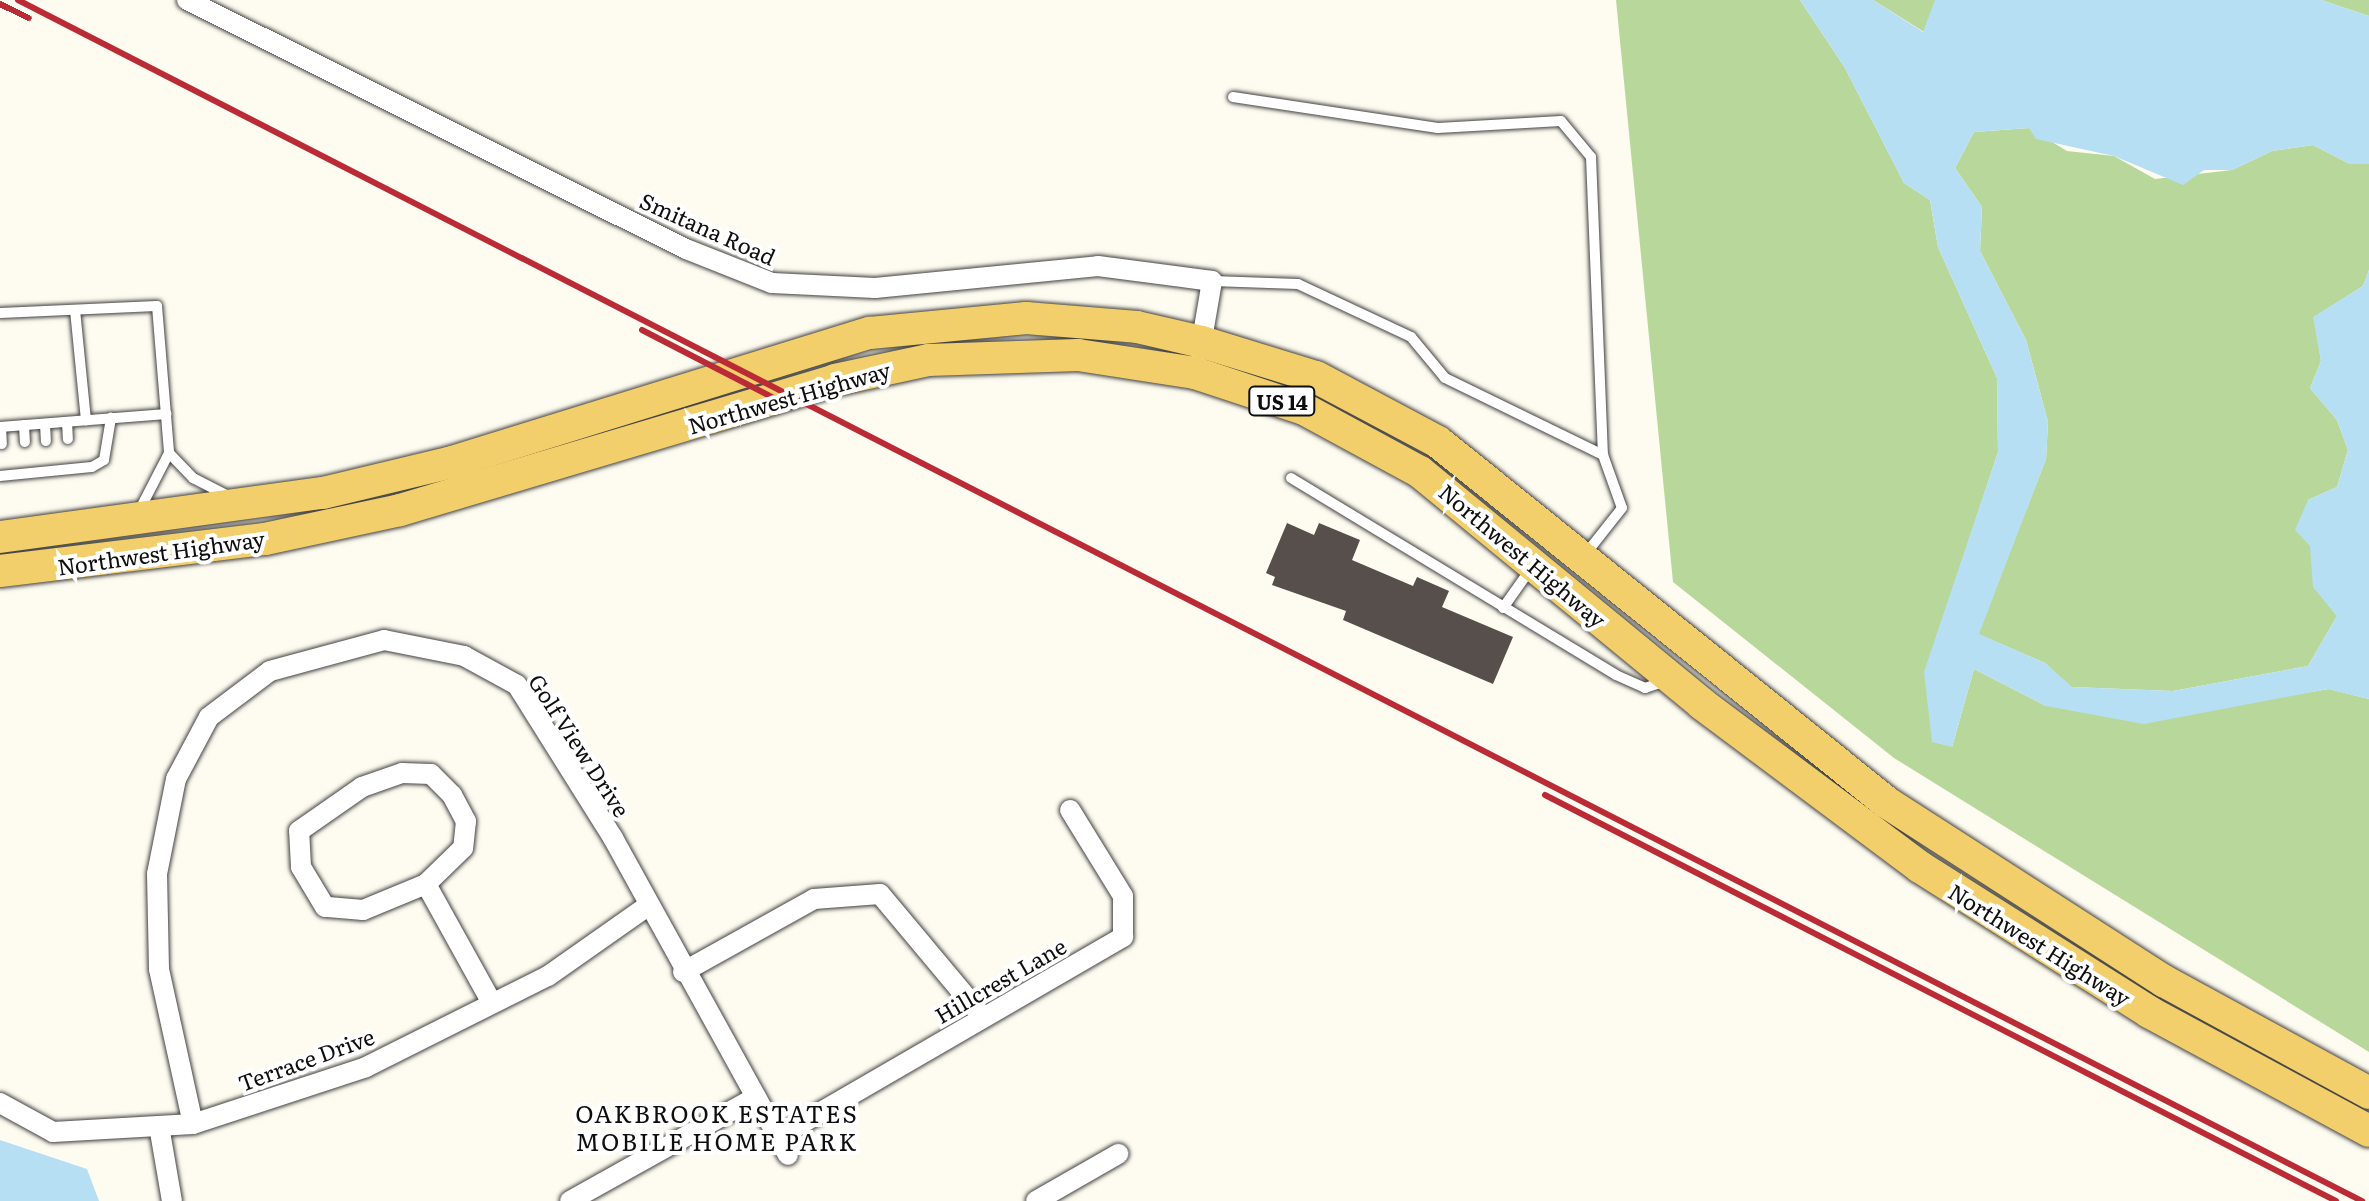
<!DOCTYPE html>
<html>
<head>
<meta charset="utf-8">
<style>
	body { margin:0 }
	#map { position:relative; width:2369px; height:1201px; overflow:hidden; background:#fefbf0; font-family:Literata,serif }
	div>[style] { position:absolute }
	.forest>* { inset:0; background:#b8d89b }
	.water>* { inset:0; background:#b7dff4 }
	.building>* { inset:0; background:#574f4b }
	.roads { filter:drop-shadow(0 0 2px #414141) drop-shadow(0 0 2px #414141) }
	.service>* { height:10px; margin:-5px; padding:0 5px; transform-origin:5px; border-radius:5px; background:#fff }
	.minor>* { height:20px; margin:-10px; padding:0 10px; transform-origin:10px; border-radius:10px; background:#fff }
	.primary>* { height:32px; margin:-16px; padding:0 16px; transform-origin:16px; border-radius:16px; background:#f3cf6c }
	.rail>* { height:6px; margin:-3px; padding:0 3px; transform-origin:3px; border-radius:3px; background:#ba2b36 }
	span { translate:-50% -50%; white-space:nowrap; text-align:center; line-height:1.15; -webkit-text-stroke:8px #fff; paint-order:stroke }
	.shield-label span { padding:2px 6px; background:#fff; border:2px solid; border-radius:6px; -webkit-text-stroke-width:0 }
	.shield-label { font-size:20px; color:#0e0e0e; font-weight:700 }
	.street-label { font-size:22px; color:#0e0e0e }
	.neighbourhood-label { font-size:24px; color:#0e0e0e; letter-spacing:2px }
</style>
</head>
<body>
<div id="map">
	<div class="forest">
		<i style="clip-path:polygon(1616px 0,1800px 0,1845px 68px,1904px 183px,1930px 200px,1938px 247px,1997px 378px,1998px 452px,1925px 672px,1952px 747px,1974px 669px,2046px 706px,2261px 700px,2329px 689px,2369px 699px,2369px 1052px,1894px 758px,1673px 582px)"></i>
		<i style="clip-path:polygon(1873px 0,1935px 0,1935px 16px,1924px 32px)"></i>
		<i style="clip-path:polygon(2321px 0,2369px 0,2369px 16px)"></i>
		<i style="clip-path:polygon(2029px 128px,2067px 151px,2114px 156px,2155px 179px,2232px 170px,2272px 151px,2313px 145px,2350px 164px,2369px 164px,2369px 270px,2363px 286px,2314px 317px,2321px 361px,2310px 388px,2337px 420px,2348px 450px,2337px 487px,2308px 500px,2314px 587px,2337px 616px,2308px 666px,2173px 691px,2071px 687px,2045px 663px,1978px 634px,2046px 459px,2048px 422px,2026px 340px,1980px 251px,1982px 207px,1955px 168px,1974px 132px)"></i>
	</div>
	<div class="water">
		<i style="clip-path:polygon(1800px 0,1873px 0,1923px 32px,1935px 0,2321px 0,2369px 16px,2369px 164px,2350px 164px,2313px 145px,2272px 151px,2232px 170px,2204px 170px,2183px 185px,2114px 156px,2036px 139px,2029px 128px,1974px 132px,1955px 168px,1982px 207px,1980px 251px,2026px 340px,2048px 422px,2046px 459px,1979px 634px,2045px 663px,2072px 687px,2173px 691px,2308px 666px,2337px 616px,2313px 587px,2310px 546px,2295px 530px,2308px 500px,2337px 487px,2348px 450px,2337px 420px,2310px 388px,2321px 361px,2313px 317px,2363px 286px,2369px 270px,2369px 699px,2328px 689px,2144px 724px,2046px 706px,1974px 669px,1952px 747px,1932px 742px,1924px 672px,1998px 452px,1997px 378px,1938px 247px,1930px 200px,1904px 183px,1845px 68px)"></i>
		<i style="clip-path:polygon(0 1140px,87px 1169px,99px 1201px,0 1201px)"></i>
	</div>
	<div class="building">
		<i style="clip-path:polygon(1287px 523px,1314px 535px,1319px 523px,1360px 540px,1352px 560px,1413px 586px,1417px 577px,1449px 591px,1442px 607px,1513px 637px,1493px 684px,1343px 620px,1346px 611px,1272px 585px,1275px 577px,1266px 573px)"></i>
	</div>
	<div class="roads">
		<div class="service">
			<i style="left:1233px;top:97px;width:207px;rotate:8.6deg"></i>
			<i style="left:1438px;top:128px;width:123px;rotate:-3.3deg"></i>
			<i style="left:1561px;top:121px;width:47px;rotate:50.2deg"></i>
			<i style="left:1591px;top:157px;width:298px;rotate:87.7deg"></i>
			<i style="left:1603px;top:455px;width:56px;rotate:70.3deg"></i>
			<i style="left:1622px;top:508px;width:61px;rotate:128.4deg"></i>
			<i style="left:1212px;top:281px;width:86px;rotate:2deg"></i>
			<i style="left:1298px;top:284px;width:125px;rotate:25.1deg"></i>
			<i style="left:1411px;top:337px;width:53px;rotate:50.3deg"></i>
			<i style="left:1445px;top:378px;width:176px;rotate:26deg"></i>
			<i style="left:75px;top:310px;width:111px;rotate:84.3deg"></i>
			<i style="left:0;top:313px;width:157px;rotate:-2.6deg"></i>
			<i style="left:157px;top:306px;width:147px;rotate:85.3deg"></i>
			<i style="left:169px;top:453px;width:65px;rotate:117.3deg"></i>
			<i style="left:67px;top:422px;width:17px;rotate:87deg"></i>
			<i style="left:45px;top:424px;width:17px;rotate:87deg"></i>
			<i style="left:24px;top:425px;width:17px;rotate:87deg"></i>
			<i style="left:0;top:427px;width:167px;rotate:-4.5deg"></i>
			<i style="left:1px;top:427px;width:17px;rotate:87deg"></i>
			<i style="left:169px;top:453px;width:35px;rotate:46deg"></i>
			<i style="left:193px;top:478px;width:39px;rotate:27deg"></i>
			<i style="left:0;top:476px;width:92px;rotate:-5.6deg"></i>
			<i style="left:92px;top:467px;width:14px;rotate:-30deg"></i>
			<i style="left:104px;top:460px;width:43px;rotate:-80.5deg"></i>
			<i style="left:1291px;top:478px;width:380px;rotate:31.2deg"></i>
			<i style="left:1616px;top:675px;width:32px;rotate:24deg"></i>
			<i style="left:1645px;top:688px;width:21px;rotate:-19deg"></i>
			<i style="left:1503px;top:608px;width:50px;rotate:-54.7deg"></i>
		</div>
		<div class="minor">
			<i style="left:187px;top:0;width:558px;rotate:26.52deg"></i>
			<i style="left:686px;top:249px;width:92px;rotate:21.6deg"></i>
			<i style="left:772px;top:283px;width:103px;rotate:2.8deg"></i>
			<i style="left:875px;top:288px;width:224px;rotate:-5.6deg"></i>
			<i style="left:1098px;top:266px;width:115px;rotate:7.5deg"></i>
			<i style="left:1212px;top:281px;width:71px;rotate:99.7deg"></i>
			<i style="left:402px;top:773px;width:29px;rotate:2deg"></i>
			<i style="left:431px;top:774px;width:30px;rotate:45deg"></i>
			<i style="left:452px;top:795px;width:30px;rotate:62deg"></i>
			<i style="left:466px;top:821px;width:27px;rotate:96deg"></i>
			<i style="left:463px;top:848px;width:52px;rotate:135.8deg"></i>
			<i style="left:426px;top:884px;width:68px;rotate:157.6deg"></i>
			<i style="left:363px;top:910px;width:38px;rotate:-175deg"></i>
			<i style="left:325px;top:907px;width:47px;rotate:-121deg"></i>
			<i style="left:301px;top:867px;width:36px;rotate:-93deg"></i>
			<i style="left:299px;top:831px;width:77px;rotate:-34.9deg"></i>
			<i style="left:362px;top:787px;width:42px;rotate:-19.3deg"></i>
			<i style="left:426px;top:884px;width:136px;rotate:61deg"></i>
			<i style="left:683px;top:972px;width:150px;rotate:-29.1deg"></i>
			<i style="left:814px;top:899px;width:66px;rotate:-4.3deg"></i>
			<i style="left:880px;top:894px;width:160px;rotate:50.1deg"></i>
			<i style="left:0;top:1103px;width:60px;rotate:28.7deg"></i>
			<i style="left:53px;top:1132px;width:140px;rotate:-3.3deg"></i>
			<i style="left:193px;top:1124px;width:182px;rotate:-18.2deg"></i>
			<i style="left:366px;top:1067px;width:203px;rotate:-26.6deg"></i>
			<i style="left:548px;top:976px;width:120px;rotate:-35.1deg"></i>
			<i style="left:193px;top:1124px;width:159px;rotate:-102.4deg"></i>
			<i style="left:159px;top:969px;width:95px;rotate:-91.2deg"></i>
			<i style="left:157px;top:874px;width:97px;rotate:-78.7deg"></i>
			<i style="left:176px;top:779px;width:70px;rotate:-62deg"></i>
			<i style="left:209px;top:717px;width:76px;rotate:-37deg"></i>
			<i style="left:270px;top:671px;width:118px;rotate:-15.2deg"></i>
			<i style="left:384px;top:640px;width:82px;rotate:11.3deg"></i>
			<i style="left:464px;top:656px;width:60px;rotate:28.7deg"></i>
			<i style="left:517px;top:685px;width:181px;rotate:57.9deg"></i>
			<i style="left:613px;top:838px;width:362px;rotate:61.1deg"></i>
			<i style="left:159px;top:1126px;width:76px;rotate:80.2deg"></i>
			<i style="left:778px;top:1137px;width:399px;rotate:-30.1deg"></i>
			<i style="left:1123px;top:937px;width:41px;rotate:-90deg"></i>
			<i style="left:1123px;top:896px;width:101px;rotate:-121.6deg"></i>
			<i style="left:570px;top:1201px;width:213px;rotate:-29.2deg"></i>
			<i style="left:1036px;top:1201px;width:95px;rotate:-29.8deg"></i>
		</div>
		<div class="primary">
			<i style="left:0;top:537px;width:326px;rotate:-7.8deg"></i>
			<i style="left:323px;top:493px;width:133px;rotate:-13.5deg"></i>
			<i style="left:452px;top:462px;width:437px;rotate:-17.2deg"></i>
			<i style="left:870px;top:333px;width:157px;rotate:-5.5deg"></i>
			<i style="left:1026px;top:318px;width:111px;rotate:4.6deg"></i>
			<i style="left:1137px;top:327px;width:67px;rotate:13deg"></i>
			<i style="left:1202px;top:342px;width:119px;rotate:17.1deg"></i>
			<i style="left:1316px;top:377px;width:138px;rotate:28deg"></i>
			<i style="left:1438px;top:442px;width:575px;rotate:38.78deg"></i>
			<i style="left:1886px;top:802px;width:331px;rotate:32.8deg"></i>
			<i style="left:2164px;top:981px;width:234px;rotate:28.6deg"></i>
			<i style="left:0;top:571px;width:267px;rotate:-6.9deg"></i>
			<i style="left:265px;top:539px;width:138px;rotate:-12.1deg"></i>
			<i style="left:400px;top:510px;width:454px;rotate:-16.6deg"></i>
			<i style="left:835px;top:380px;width:95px;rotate:-12.1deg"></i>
			<i style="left:928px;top:360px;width:150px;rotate:-1.9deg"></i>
			<i style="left:1078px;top:355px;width:118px;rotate:8.7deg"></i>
			<i style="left:1195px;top:373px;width:115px;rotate:18.3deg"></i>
			<i style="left:1304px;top:409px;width:132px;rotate:28.5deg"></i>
			<i style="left:1420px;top:472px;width:365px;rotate:39.4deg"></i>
			<i style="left:1702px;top:704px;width:272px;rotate:36.8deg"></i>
			<i style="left:1920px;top:867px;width:271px;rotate:32.3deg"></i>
			<i style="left:2149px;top:1012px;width:250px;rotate:28.4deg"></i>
		</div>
	</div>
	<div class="rail">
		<i style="left:18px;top:0;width:2634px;rotate:27.13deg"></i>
		<i style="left:0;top:4px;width:32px;rotate:26deg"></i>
		<i style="left:642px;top:330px;width:168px;rotate:27.3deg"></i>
		<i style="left:1545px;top:795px;width:889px;rotate:27.17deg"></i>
	</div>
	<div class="shield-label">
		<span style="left:1282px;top:401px">US 14</span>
	</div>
	<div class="street-label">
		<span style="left:708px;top:228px;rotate:24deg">Smitana Road</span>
		<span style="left:789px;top:397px;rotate:-16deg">Northwest Highway</span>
		<span style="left:161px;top:552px;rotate:-8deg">Northwest Highway</span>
		<span style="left:1523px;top:555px;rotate:40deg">Northwest Highway</span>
		<span style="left:580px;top:745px;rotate:57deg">Golf View Drive</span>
		<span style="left:2040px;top:944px;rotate:32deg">Northwest Highway</span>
		<span style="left:1000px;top:980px;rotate:-30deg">Hillcrest Lane</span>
		<span style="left:306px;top:1059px;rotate:-20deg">Terrace Drive</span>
	</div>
	<div class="neighbourhood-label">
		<span style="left:717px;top:1127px">OAKBROOK ESTATES<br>MOBILE HOME PARK</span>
	</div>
</div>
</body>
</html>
